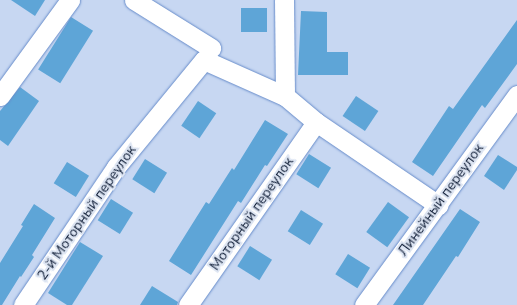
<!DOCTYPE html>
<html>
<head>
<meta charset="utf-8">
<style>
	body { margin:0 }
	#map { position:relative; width:517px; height:305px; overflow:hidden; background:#c7d7f2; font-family:"Nunito Sans",sans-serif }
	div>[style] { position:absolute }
	.building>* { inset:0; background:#5ea5d7; transform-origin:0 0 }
	.roads { filter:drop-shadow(0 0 1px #678cca) drop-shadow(0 0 1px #678cca) }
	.minor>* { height:19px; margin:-9.5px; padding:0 9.5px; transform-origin:9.5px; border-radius:9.5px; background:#fff }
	span { translate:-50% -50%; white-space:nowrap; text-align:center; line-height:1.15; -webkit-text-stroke:4px #dce4f2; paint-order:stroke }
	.street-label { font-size:14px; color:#0e1c35 }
</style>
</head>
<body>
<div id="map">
	<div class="building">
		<i style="clip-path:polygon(11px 0,45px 0,35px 16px)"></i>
		<i style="left:241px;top:8px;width:26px;height:24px"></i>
		<i style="clip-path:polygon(301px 11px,327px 12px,327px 52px,348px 52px,348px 75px,298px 75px)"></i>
		<i style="left:71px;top:17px;width:26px;height:62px;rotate:32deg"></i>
		<i style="clip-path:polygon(517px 20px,517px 64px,485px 108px,482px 105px,433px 176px,412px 162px,449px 106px,453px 109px)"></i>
		<i style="clip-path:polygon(20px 87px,39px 101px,8px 146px,0 140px,0 111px)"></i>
		<i style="left:356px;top:96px;width:27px;height:24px;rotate:34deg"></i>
		<i style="left:198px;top:101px;width:22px;height:30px;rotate:34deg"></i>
		<i style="clip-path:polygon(265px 120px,288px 134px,267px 166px,265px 165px,241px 203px,238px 201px,191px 275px,169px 261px,206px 202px,209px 204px,232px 168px,234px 170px)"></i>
		<i style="left:309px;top:154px;width:26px;height:24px;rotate:32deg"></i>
		<i style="clip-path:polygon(498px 155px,517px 167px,517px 170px,504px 190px,484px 176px)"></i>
		<i style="left:145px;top:159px;width:26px;height:24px;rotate:32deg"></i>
		<i style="left:67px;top:162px;width:26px;height:25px;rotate:32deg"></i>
		<i style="left:111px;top:199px;width:26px;height:25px;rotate:32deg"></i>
		<i style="left:388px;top:202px;width:26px;height:37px;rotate:36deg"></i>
		<i style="clip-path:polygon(34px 204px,55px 218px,32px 255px,34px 257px,21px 277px,20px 276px,2px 305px,0 305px,0 263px,23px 226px,21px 225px)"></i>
		<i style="clip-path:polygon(460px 209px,480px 222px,458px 257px,456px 256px,423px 305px,393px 305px)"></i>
		<i style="left:301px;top:210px;width:26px;height:25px;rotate:32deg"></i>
		<i style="clip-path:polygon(80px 242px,103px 256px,72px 305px,67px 305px,48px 293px)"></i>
		<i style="left:250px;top:246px;width:26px;height:24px;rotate:32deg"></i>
		<i style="left:348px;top:254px;width:26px;height:24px;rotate:32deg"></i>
		<i style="clip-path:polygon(152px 286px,178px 302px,177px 305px,140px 305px)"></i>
	</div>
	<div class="roads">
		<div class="minor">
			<i style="left:134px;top:0;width:91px;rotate:31.9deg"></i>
			<i style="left:284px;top:0;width:96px;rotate:89.4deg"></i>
			<i style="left:0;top:96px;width:119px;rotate:-53.9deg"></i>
			<i style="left:23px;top:305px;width:166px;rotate:-56deg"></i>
			<i style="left:116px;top:167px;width:139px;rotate:-50.6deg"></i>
			<i style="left:204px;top:60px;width:89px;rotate:24deg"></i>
			<i style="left:285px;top:96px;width:40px;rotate:40deg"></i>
			<i style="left:316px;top:122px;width:148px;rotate:34.2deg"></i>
			<i style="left:188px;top:305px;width:223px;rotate:-55deg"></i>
			<i style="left:364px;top:305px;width:260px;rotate:-53.9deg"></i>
		</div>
	</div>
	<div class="street-label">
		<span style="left:441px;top:200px;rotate:-54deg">Линейный переулок</span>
		<span style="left:87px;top:213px;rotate:-55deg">2-й Моторный переулок</span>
		<span style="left:252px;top:214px;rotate:-55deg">Моторный переулок</span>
	</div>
</div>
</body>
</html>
